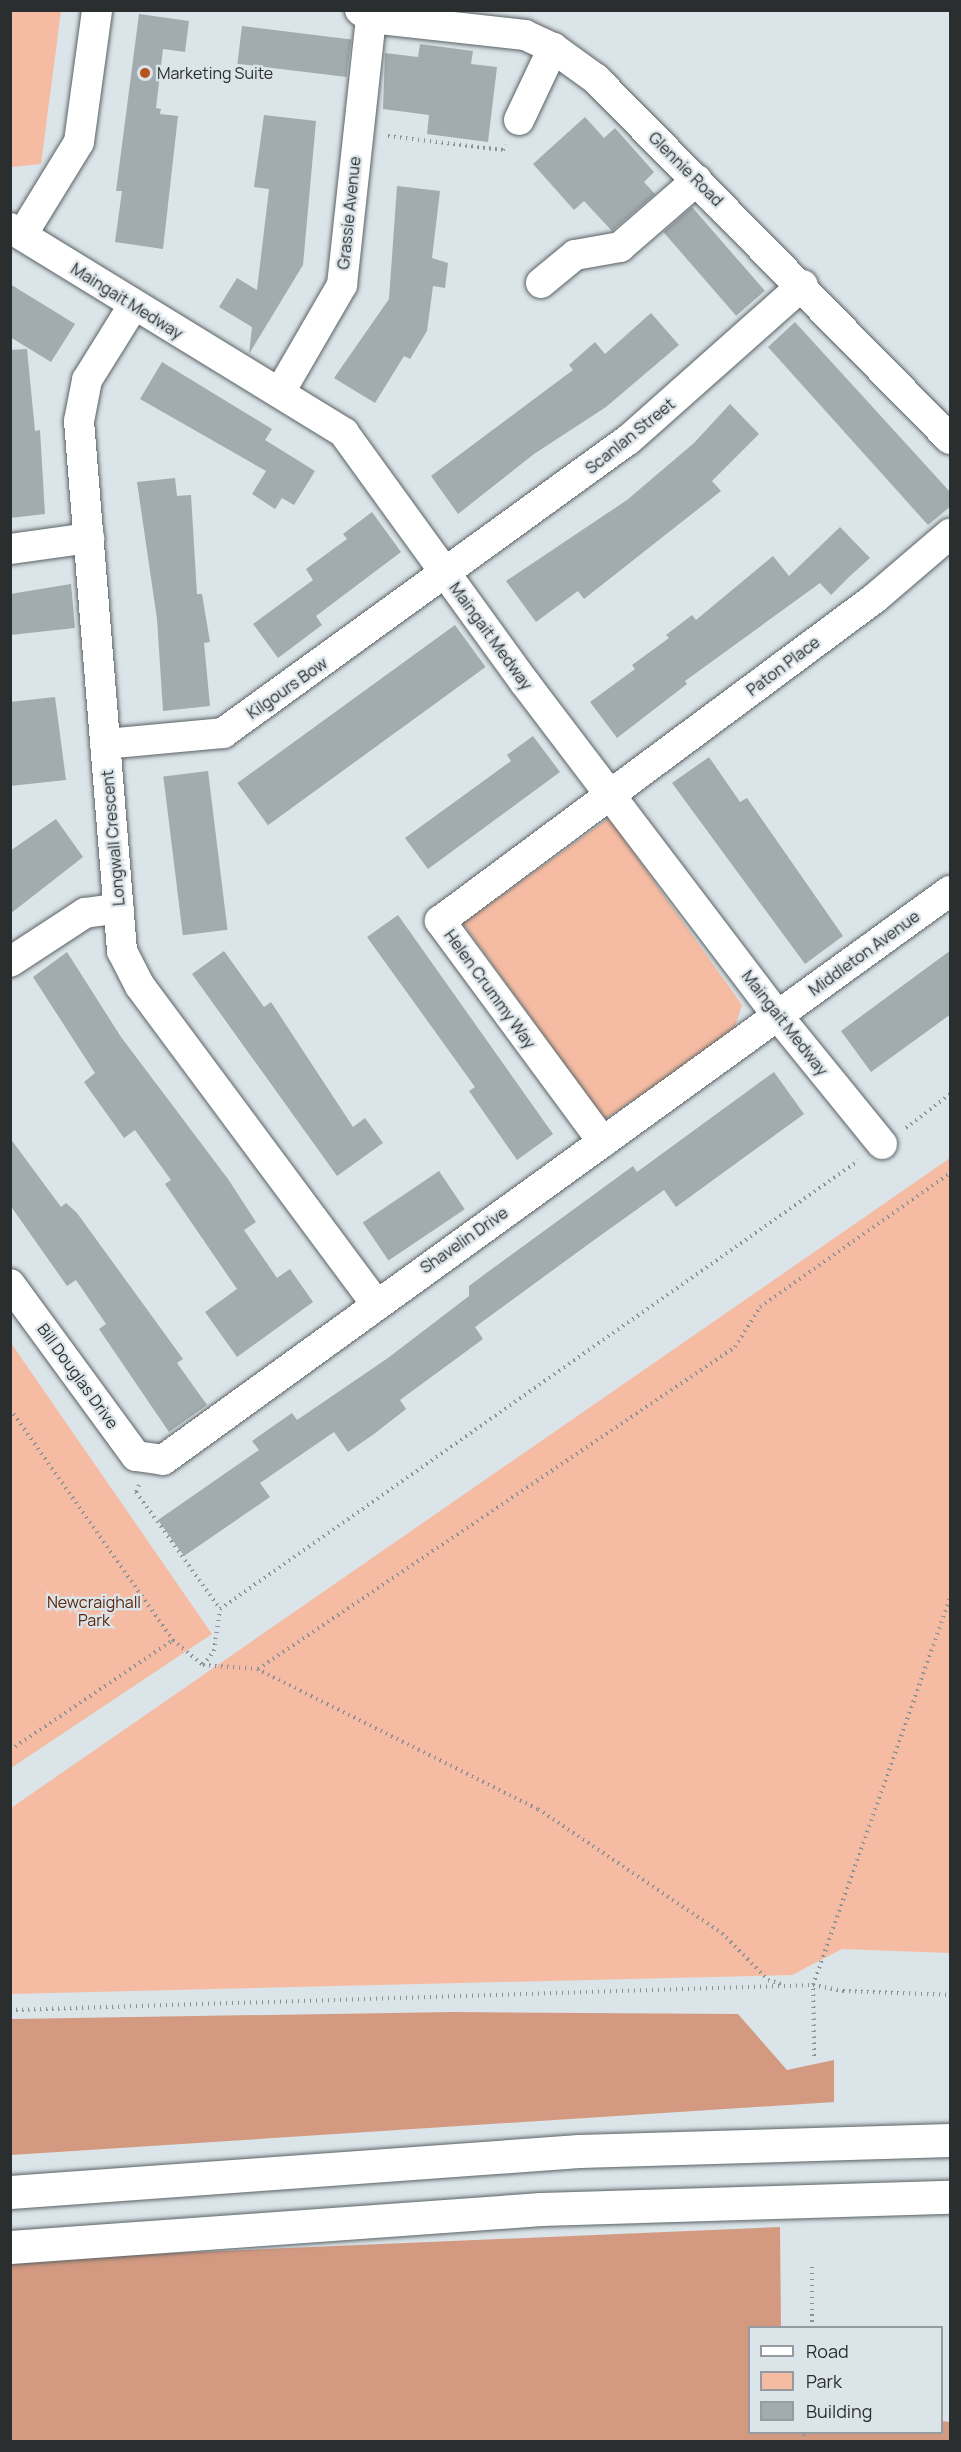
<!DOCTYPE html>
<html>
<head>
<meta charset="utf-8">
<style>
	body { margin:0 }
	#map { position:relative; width:961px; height:2452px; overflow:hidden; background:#dbe4e8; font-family:Manrope,sans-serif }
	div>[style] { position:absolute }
	.green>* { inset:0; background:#f6bca3 }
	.forest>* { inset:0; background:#d49a81 }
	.building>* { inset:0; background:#a2abae; transform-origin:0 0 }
	.path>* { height:4px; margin-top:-2px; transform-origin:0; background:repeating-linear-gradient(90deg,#8b9194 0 1.5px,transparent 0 6px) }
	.roads { filter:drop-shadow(0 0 2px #5a6265) drop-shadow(0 0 2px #5a6265) }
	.minor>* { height:30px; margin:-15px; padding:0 15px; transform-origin:15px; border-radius:15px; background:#fff }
	.major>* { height:33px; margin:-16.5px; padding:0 16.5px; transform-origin:16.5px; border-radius:16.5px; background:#fff }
	.dots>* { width:16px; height:16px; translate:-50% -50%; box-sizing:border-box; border:3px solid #dbe4e8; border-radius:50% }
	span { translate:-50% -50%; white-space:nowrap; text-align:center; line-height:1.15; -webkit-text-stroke:4.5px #dbe4e8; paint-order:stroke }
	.poi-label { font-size:16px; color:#2b2e2f }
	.left { translate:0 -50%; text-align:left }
	.street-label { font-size:16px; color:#2b2e2f }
	.park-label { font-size:16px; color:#5d280d }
	.frame { position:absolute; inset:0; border:12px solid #2b2e2f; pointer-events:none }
	.legend { position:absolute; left:748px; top:2326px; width:195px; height:108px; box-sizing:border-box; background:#dbe4e8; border:2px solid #959b9e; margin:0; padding:8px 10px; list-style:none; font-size:18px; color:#2b2e2f }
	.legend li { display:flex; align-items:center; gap:12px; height:30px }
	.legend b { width:30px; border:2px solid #959b9e }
</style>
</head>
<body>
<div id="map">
	<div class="green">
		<i style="clip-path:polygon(11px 10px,61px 11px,41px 164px,11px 167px)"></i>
		<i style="clip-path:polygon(609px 818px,742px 1005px,733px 1033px,604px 1120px,463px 923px)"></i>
		<i style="clip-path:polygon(950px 1158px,950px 1953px,842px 1949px,792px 1975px,11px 1994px,11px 1808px)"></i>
		<i style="clip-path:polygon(11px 1343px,212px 1634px,11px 1768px,10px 1768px)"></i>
	</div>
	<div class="forest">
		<i style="clip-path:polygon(452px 2012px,738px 2014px,787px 2070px,834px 2060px,834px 2102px,11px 2155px,11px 2019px)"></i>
		<i style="clip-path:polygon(780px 2227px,781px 2327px,750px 2328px,750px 2432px,942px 2432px,942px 2421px,950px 2422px,950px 2442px,11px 2442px,11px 2260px)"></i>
	</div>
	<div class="building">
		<i style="clip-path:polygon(139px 14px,189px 21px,185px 52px,163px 49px,156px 108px,161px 109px,160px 114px,178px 116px,163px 249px,115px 242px,122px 191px,116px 191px)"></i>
		<i style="left:242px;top:26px;width:110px;height:38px;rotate:7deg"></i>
		<i style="clip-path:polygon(420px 44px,473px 51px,471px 64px,497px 67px,488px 142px,427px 134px,429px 115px,383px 109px,385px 53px,418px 57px)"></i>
		<i style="clip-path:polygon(264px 115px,316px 121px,303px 265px,249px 354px,252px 327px,219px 307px,237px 278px,257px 290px,269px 189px,254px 187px)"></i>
		<i style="clip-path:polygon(585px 117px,604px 138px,615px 128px,654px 172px,644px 182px,655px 194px,612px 231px,584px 201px,574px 210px,533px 164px)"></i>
		<i style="clip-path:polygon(397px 186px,440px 191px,432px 258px,448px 263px,445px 288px,433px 286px,427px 331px,410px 359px,404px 356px,375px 403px,334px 378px,389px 299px)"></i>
		<i style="left:692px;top:207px;width:111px;height:38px;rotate:49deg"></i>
		<i style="clip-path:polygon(10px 284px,75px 324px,51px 362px,10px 337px)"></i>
		<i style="clip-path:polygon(651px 313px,679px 345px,606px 407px,534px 454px,458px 514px,431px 476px,573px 370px,569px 365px,595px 342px,605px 354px)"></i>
		<i style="clip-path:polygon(795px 322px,951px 493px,951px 506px,928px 525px,768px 347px)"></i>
		<i style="clip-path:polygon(27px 349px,35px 431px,40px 430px,45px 514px,10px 518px,10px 350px)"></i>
		<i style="clip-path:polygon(162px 362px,272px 429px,265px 440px,315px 471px,294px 505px,282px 498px,275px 509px,252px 494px,266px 471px,140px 399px)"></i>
		<i style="clip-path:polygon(730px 404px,759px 434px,712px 481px,721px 491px,584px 599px,578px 591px,536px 622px,506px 581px,627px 500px,694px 443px)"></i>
		<i style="clip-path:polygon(175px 478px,177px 496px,191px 495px,197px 594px,202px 594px,210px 642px,204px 643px,210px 706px,163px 711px,157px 619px,137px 482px)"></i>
		<i style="clip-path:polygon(372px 512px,401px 552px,316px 616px,322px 625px,278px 658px,253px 624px,313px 580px,306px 569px,347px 539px,343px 534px)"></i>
		<i style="clip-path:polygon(840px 527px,870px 558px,850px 576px,831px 595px,820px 583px,685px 681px,687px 684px,617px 738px,590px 702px,635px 669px,632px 665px,669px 638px,666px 635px,692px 615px,696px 620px,773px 556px,789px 576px)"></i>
		<i style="clip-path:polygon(71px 584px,75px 628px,10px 635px,10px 594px)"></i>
		<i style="left:455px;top:625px;width:52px;height:269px;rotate:54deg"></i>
		<i style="clip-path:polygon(55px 697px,66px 780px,10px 786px,10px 702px)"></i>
		<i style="clip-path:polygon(533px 736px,560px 772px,428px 869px,405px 838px,511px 761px,507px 755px)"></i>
		<i style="clip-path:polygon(709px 757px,740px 802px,747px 798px,843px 936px,805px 964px,672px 783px)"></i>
		<i style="left:208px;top:771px;width:160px;height:45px;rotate:83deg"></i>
		<i style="clip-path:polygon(56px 819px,83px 857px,10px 914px,10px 851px)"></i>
		<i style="clip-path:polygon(398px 915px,553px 1134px,517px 1160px,469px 1091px,475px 1087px,367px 937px)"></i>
		<i style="clip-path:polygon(951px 950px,951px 1014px,871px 1072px,841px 1031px)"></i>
		<i style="clip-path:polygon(224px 951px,264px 1007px,271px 1002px,353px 1127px,365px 1118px,383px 1143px,337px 1176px,192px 974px)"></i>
		<i style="clip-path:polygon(67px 952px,121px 1037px,228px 1179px,256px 1222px,244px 1230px,277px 1278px,290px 1269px,313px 1302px,237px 1357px,205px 1312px,237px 1289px,165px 1184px,171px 1180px,135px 1130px,124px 1138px,84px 1082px,95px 1073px,33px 977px)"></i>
		<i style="clip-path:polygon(774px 1072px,804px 1114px,676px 1207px,664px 1190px,590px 1243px,475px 1327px,483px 1339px,400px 1400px,406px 1409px,374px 1434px,348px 1452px,334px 1432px,260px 1483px,270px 1497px,184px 1556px,158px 1520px,259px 1450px,252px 1441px,292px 1413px,297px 1420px,388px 1358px,469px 1296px,469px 1286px,485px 1274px,633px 1166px,637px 1172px)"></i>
		<i style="clip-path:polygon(10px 1138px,61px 1207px,66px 1203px,77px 1213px,183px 1359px,177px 1363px,207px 1405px,169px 1432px,99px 1329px,106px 1324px,76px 1280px,67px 1286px,10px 1205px)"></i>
		<i style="left:439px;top:1171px;width:46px;height:92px;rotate:56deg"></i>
	</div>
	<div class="path">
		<i style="left:388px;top:136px;width:116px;rotate:6.9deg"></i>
		<i style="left:503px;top:150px;width:6px;rotate:-59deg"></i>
		<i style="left:906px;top:1128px;width:56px;rotate:-37.7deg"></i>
		<i style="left:10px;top:1409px;width:283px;rotate:54.8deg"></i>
		<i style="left:173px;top:1640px;width:39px;rotate:40deg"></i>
		<i style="left:203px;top:1665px;width:54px;rotate:4.2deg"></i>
		<i style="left:257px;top:1669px;width:314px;rotate:26.5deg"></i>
		<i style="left:538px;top:1809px;width:222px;rotate:34deg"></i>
		<i style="left:722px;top:1933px;width:66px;rotate:45.6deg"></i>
		<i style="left:768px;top:1980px;width:17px;rotate:17deg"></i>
		<i style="left:139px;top:1485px;width:8px;rotate:113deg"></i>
		<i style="left:136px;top:1492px;width:144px;rotate:54.3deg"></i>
		<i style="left:220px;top:1609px;width:780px;rotate:-35.08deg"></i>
		<i style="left:203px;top:1665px;width:18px;rotate:-52deg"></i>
		<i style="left:214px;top:1651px;width:42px;rotate:-81.9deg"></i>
		<i style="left:258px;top:1669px;width:576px;rotate:-34.02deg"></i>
		<i style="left:735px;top:1347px;width:47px;rotate:-58deg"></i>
		<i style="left:760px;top:1307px;width:232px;rotate:-35.2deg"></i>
		<i style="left:10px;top:1750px;width:197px;rotate:-34deg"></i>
		<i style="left:10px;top:2010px;width:803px;rotate:-1.78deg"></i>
		<i style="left:813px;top:1985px;width:31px;rotate:11deg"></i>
		<i style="left:843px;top:1991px;width:107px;rotate:2.1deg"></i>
		<i style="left:814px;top:2056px;width:71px;rotate:-90.8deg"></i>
		<i style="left:813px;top:1985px;width:410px;rotate:-70.5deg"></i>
		<i style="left:812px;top:2328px;width:66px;rotate:-90deg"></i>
		<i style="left:803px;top:2442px;width:10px;rotate:-79deg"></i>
	</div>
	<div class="roads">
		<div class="minor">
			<i style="left:360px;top:10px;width:14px;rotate:36deg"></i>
			<i style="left:371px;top:18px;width:155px;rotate:6.3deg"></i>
			<i style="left:525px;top:35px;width:31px;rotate:25deg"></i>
			<i style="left:553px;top:48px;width:53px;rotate:35.8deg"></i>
			<i style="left:596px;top:79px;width:505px;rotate:45.48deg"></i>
			<i style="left:519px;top:120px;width:80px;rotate:-64.7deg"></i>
			<i style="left:10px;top:228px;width:392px;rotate:31.5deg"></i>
			<i style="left:344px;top:433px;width:309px;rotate:54.1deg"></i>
			<i style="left:525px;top:683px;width:418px;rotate:52.8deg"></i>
			<i style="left:778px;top:1016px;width:165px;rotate:50.9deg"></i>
			<i style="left:22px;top:235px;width:109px;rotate:-58.5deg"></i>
			<i style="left:79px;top:142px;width:133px;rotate:-82.2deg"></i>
			<i style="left:541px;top:283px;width:44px;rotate:-39.5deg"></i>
			<i style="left:575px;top:255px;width:46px;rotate:-10.1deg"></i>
			<i style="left:620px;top:247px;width:102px;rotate:-41deg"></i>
			<i style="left:133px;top:306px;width:87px;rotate:121.9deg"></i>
			<i style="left:87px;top:380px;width:42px;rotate:101deg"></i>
			<i style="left:79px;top:421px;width:532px;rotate:85.36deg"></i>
			<i style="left:122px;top:951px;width:39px;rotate:63deg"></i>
			<i style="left:140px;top:986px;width:396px;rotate:53.4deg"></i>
			<i style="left:280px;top:392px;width:124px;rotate:-59.9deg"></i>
			<i style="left:342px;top:285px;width:269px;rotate:-83.8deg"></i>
			<i style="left:10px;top:549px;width:80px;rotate:-7.9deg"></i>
			<i style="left:105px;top:744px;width:119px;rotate:-5.3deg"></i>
			<i style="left:223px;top:733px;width:498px;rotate:-35.9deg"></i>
			<i style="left:627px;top:441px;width:235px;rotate:-41.6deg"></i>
			<i style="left:10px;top:962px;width:90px;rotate:-33.2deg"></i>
			<i style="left:85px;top:913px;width:34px;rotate:-8deg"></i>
			<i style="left:603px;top:1142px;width:275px;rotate:-126.4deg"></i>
			<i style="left:440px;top:921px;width:542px;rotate:-36.59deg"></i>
			<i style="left:875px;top:598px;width:99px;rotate:-40.5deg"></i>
			<i style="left:10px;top:1284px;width:213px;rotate:53.8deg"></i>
			<i style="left:136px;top:1456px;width:27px;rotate:8deg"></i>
			<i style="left:163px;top:1460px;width:971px;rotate:-35.87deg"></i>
		</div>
		<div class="major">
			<i style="left:10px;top:2192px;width:570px;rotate:-4.12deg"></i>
			<i style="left:579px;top:2151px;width:371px;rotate:-1.7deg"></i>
			<i style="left:10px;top:2247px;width:532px;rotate:-4.09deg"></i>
			<i style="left:541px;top:2209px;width:409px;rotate:-1.7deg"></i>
		</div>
	</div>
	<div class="dots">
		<i style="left:145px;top:73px;background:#b75320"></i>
	</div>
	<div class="poi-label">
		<span class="left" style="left:157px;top:73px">Marketing Suite</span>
	</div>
	<div class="street-label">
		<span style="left:686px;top:169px;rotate:45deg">Glennie Road</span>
		<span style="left:349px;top:213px;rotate:-84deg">Grassie Avenue</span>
		<span style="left:127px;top:301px;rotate:32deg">Maingait Medway</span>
		<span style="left:630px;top:436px;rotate:-39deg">Scanlan Street</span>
		<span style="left:491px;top:636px;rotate:54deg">Maingait Medway</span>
		<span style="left:783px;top:666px;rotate:-37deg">Paton Place</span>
		<span style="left:287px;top:688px;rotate:-35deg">Kilgours Bow</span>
		<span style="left:113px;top:838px;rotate:-95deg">Longwall Crescent</span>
		<span style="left:864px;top:953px;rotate:-36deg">Middleton Avenue</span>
		<span style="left:490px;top:989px;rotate:54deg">Helen Crummy Way</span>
		<span style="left:785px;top:1023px;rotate:52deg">Maingait Medway</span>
		<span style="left:464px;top:1240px;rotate:-35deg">Shavelin Drive</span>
		<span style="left:78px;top:1376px;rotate:54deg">Bill Douglas Drive</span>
	</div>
	<div class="park-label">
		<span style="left:94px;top:1611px">Newcraighall<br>Park</span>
	</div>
	<div class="frame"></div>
	<ul class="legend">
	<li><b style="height:8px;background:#fff"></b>Road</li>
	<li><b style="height:16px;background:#f6bca3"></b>Park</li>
	<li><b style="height:16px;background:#a2abae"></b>Building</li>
	</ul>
</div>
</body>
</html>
